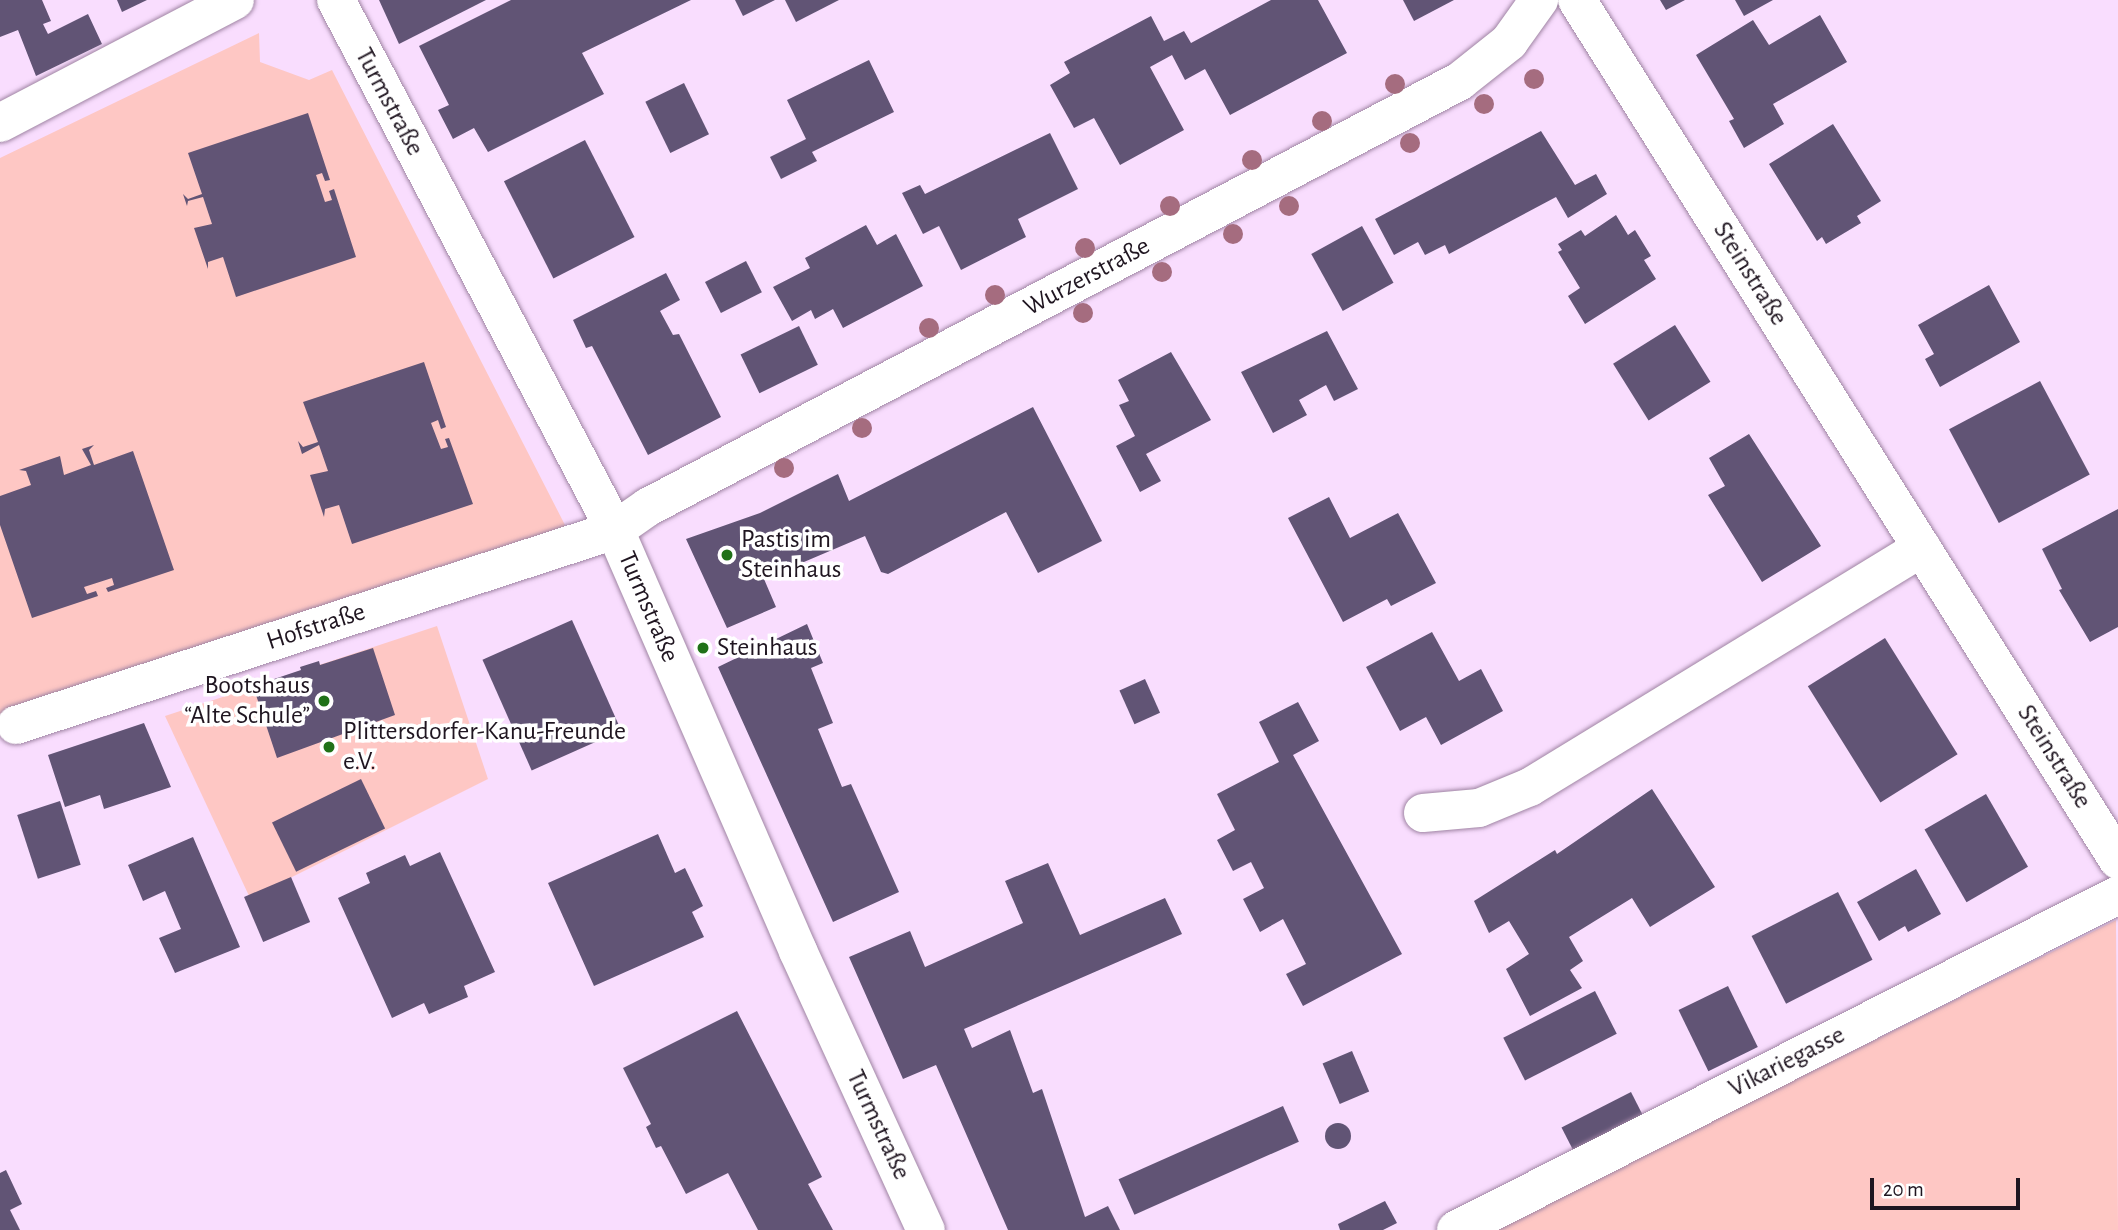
<!DOCTYPE html>
<html>
<head>
<meta charset="utf-8">
<style>
	body { margin:0 }
	#map { position:relative; width:2118px; height:1230px; overflow:hidden; background:#f9ddfe; font-family:"Alegreya Sans",sans-serif }
	div>[style] { position:absolute }
	.green>* { inset:0; background:#fec7c4 }
	.building>* { inset:0; background:#615475; transform-origin:0 0 }
	.round { border-radius:50% }
	.roads { filter:drop-shadow(0 0 2px #9f84a3) drop-shadow(0 0 2px #9f84a3) }
	.street>* { height:38px; margin:-19px; padding:0 19px; transform-origin:19px; border-radius:19px; background:#fff }
	.trees>* { width:20px; height:20px; margin:-10px; border-radius:50%; background:#a56c7f }
	.dots>* { width:19px; height:19px; translate:-50% -50%; box-sizing:border-box; border:4px solid #fff; border-radius:50% }
	span { translate:-50% -50%; white-space:nowrap; text-align:center; line-height:1.15; -webkit-text-stroke:7px #fff; paint-order:stroke }
	.street-label { font-size:26px; color:#1f1520 }
	.poi-label { font-size:26px; color:#1f1520 }
	.left { translate:0 -50%; text-align:left }
	.right { translate:-100% -50%; text-align:right }
	.scale { position:absolute; left:1870px; top:1178px; width:150px; height:32px; box-sizing:border-box; border:4px solid #1f1520; border-top:0; padding-left:9px; font-size:21px; line-height:24px; white-space:nowrap; color:#1f1520; -webkit-text-stroke:5px #fff; paint-order:stroke }
</style>
</head>
<body>
<div id="map">
	<div class="green">
		<i style="clip-path:polygon(259px 33px,260px 62px,309px 80px,332px 70px,566px 527px,0 717px,0 158px)"></i>
		<i style="clip-path:polygon(437px 626px,488px 779px,250px 898px,165px 716px)"></i>
		<i style="clip-path:polygon(2116px 920px,2118px 1230px,1493px 1230px)"></i>
	</div>
	<div class="building">
		<i style="clip-path:polygon(0 0,42px 0,51px 21px,43px 24px,48px 34px,88px 14px,102px 44px,36px 76px,18px 30px,0 37px)"></i>
		<i style="clip-path:polygon(117px 0,147px 0,122px 12px)"></i>
		<i style="clip-path:polygon(379px 0,486px 0,399px 44px)"></i>
		<i style="clip-path:polygon(511px 0,691px 0,582px 53px,604px 94px,488px 152px,474px 128px,453px 139px,438px 110px,449px 105px,419px 46px)"></i>
		<i style="clip-path:polygon(735px 0,775px 0,743px 16px)"></i>
		<i style="clip-path:polygon(785px 0,839px 0,796px 22px)"></i>
		<i style="clip-path:polygon(1271px 0,1318px 0,1347px 53px,1230px 115px,1205px 69px,1185px 80px,1172px 55px,1150px 67px,1184px 130px,1120px 165px,1094px 118px,1074px 128px,1050px 85px,1070px 73px,1064px 62px,1151px 16px,1164px 41px,1184px 31px,1191px 43px)"></i>
		<i style="clip-path:polygon(1403px 0,1454px 0,1414px 21px)"></i>
		<i style="clip-path:polygon(1660px 0,1685px 0,1666px 10px)"></i>
		<i style="clip-path:polygon(1735px 0,1773px 0,1744px 16px)"></i>
		<i style="clip-path:polygon(1820px 15px,1847px 62px,1773px 104px,1784px 124px,1744px 148px,1729px 121px,1734px 119px,1696px 55px,1753px 20px,1769px 45px)"></i>
		<i style="clip-path:polygon(869px 60px,894px 112px,812px 152px,817px 161px,781px 179px,770px 157px,806px 139px,787px 100px)"></i>
		<i style="left:684px;top:83px;width:57px;height:43px;rotate:64deg"></i>
		<i style="clip-path:polygon(308px 113px,330px 180px,325px 181px,322px 173px,316px 175px,325px 202px,332px 200px,329px 191px,334px 189px,356px 257px,236px 297px,223px 257px,208px 262px,208px 269px,194px 228px,212px 224px,203px 197px,188px 201px,187px 206px,183px 194px,188px 199px,202px 194px,188px 153px)"></i>
		<i style="clip-path:polygon(1833px 124px,1881px 201px,1857px 216px,1861px 223px,1826px 244px,1822px 237px,1817px 241px,1769px 164px)"></i>
		<i style="clip-path:polygon(1541px 131px,1575px 185px,1596px 174px,1607px 194px,1568px 218px,1556px 197px,1449px 254px,1445px 245px,1425px 255px,1418px 242px,1394px 255px,1375px 219px)"></i>
		<i style="clip-path:polygon(1050px 133px,1078px 189px,1018px 219px,1026px 237px,961px 270px,939px 226px,923px 234px,902px 193px,920px 185px,925px 194px)"></i>
		<i style="left:585px;top:140px;width:109px;height:91px;rotate:63deg"></i>
		<i style="clip-path:polygon(1616px 215px,1628px 235px,1635px 230px,1651px 256px,1644px 260px,1656px 279px,1585px 324px,1568px 296px,1580px 288px,1558px 252px,1562px 250px,1558px 244px,1581px 230px,1585px 236px)"></i>
		<i style="clip-path:polygon(866px 225px,877px 245px,896px 234px,923px 286px,843px 328px,833px 309px,815px 319px,811px 310px,792px 321px,773px 287px,810px 268px,805px 258px)"></i>
		<i style="left:1362px;top:226px;width:65px;height:58px;rotate:61deg"></i>
		<i style="left:746px;top:261px;width:35px;height:46px;rotate:63deg"></i>
		<i style="clip-path:polygon(666px 273px,680px 300px,660px 311px,673px 335px,679px 334px,721px 417px,648px 455px,592px 346px,586px 348px,573px 320px)"></i>
		<i style="clip-path:polygon(1989px 285px,2020px 342px,1940px 387px,1925px 359px,1934px 354px,1918px 325px)"></i>
		<i style="left:1675px;top:325px;width:67px;height:73px;rotate:58deg"></i>
		<i style="left:799px;top:326px;width:43px;height:65px;rotate:64deg"></i>
		<i style="clip-path:polygon(1327px 331px,1358px 389px,1334px 401px,1326px 385px,1299px 400px,1307px 415px,1273px 433px,1241px 372px)"></i>
		<i style="clip-path:polygon(1171px 352px,1211px 420px,1146px 454px,1161px 481px,1140px 492px,1116px 446px,1135px 436px,1119px 405px,1129px 401px,1118px 380px)"></i>
		<i style="clip-path:polygon(424px 362px,446px 427px,441px 429px,438px 420px,431px 423px,441px 449px,448px 447px,445px 439px,449px 438px,473px 504px,352px 544px,339px 505px,325px 509px,324px 517px,310px 475px,328px 471px,319px 445px,302px 454px,298px 441px,303px 447px,318px 442px,303px 402px)"></i>
		<i style="left:2040px;top:381px;width:106px;height:103px;rotate:62deg"></i>
		<i style="clip-path:polygon(1033px 407px,1102px 541px,1038px 573px,1006px 512px,888px 574px,881px 572px,865px 536px,764px 579px,776px 607px,727px 628px,686px 539px,760px 513px,838px 474px,849px 501px)"></i>
		<i style="clip-path:polygon(1749px 434px,1821px 546px,1762px 582px,1708px 495px,1725px 486px,1709px 458px)"></i>
		<i style="clip-path:polygon(94px 445px,89px 450px,94px 465px,133px 451px,174px 570px,108px 592px,106px 588px,114px 585px,112px 578px,84px 587px,87px 594px,96px 591px,98px 596px,32px 618px,0 525px,0 496px,31px 485px,26px 471px,19px 470px,60px 456px,64px 475px,91px 465px,82px 449px)"></i>
		<i style="clip-path:polygon(1329px 497px,1350px 538px,1398px 513px,1436px 583px,1391px 606px,1387px 599px,1343px 622px,1288px 518px)"></i>
		<i style="clip-path:polygon(2118px 509px,2118px 627px,2090px 642px,2059px 590px,2062px 589px,2042px 549px)"></i>
		<i style="left:572px;top:620px;width:121px;height:98px;rotate:66deg"></i>
		<i style="clip-path:polygon(807px 624px,823px 663px,811px 668px,833px 723px,818px 729px,842px 787px,851px 784px,899px 892px,833px 922px,718px 667px)"></i>
		<i style="clip-path:polygon(1432px 632px,1459px 681px,1481px 669px,1503px 711px,1441px 745px,1426px 717px,1400px 731px,1366px 667px)"></i>
		<i style="left:1885px;top:638px;width:137px;height:91px;rotate:58deg"></i>
		<i style="clip-path:polygon(373px 648px,395px 715px,277px 758px,253px 686px,301px 670px,300px 667px,319px 661px,320px 665px)"></i>
		<i style="left:1145px;top:679px;width:37px;height:28px;rotate:66deg"></i>
		<i style="clip-path:polygon(1298px 702px,1319px 741px,1293px 755px,1402px 954px,1303px 1006px,1286px 974px,1306px 964px,1283px 919px,1260px 932px,1243px 899px,1264px 888px,1251px 862px,1233px 871px,1217px 840px,1235px 830px,1217px 794px,1279px 762px,1259px 722px)"></i>
		<i style="clip-path:polygon(144px 723px,171px 787px,104px 809px,100px 795px,65px 807px,48px 755px)"></i>
		<i style="left:361px;top:779px;width:55px;height:99px;rotate:64deg"></i>
		<i style="clip-path:polygon(1652px 789px,1715px 887px,1650px 927px,1632px 898px,1569px 937px,1583px 961px,1570px 970px,1582px 988px,1530px 1016px,1506px 969px,1529px 954px,1509px 921px,1489px 933px,1474px 901px,1555px 850px,1557px 854px)"></i>
		<i style="left:1986px;top:794px;width:84px;height:71px;rotate:60deg"></i>
		<i style="left:60px;top:801px;width:67px;height:45px;rotate:72deg"></i>
		<i style="clip-path:polygon(658px 834px,675px 873px,685px 868px,703px 906px,692px 912px,704px 937px,594px 986px,548px 883px)"></i>
		<i style="clip-path:polygon(193px 837px,240px 947px,175px 973px,159px 938px,181px 929px,165px 891px,143px 901px,128px 865px)"></i>
		<i style="clip-path:polygon(440px 852px,495px 972px,464px 986px,468px 997px,429px 1014px,424px 1003px,392px 1018px,338px 898px,370px 883px,366px 873px,405px 855px,410px 866px)"></i>
		<i style="clip-path:polygon(1048px 863px,1080px 935px,1165px 898px,1182px 934px,964px 1029px,972px 1048px,1010px 1030px,1033px 1093px,1042px 1089px,1085px 1217px,1108px 1206px,1120px 1230px,1008px 1230px,936px 1065px,903px 1079px,849px 957px,910px 931px,925px 967px,1023px 923px,1005px 881px)"></i>
		<i style="clip-path:polygon(1916px 869px,1941px 914px,1908px 932px,1905px 926px,1879px 941px,1857px 902px)"></i>
		<i style="left:291px;top:877px;width:49px;height:51px;rotate:67deg"></i>
		<i style="left:1838px;top:892px;width:76px;height:97px;rotate:63deg"></i>
		<i style="left:1728px;top:986px;width:68px;height:55px;rotate:64deg"></i>
		<i style="left:1595px;top:991px;width:48px;height:103px;rotate:63deg"></i>
		<i style="clip-path:polygon(737px 1011px,822px 1177px,808px 1184px,833px 1230px,758px 1230px,728px 1173px,686px 1194px,661px 1146px,656px 1148px,646px 1127px,651px 1124px,623px 1068px)"></i>
		<i style="left:1352px;top:1051px;width:44px;height:32px;rotate:67deg"></i>
		<i style="left:1631px;top:1092px;width:35px;height:78px;rotate:63deg"></i>
		<i style="left:1283px;top:1106px;width:39px;height:180px;rotate:66deg"></i>
		<i class="round" style="left:1325px;top:1123px;width:26px;height:26px"></i>
		<i style="clip-path:polygon(6px 1170px,22px 1204px,10px 1210px,20px 1230px,0 1230px,0 1173px)"></i>
		<i style="clip-path:polygon(1385px 1201px,1397px 1223px,1383px 1230px,1340px 1230px,1338px 1224px)"></i>
	</div>
	<div class="roads">
		<div class="street">
			<i style="left:336px;top:0;width:599px;rotate:62.24deg"></i>
			<i style="left:615px;top:530px;width:459px;rotate:66.5deg"></i>
			<i style="left:798px;top:951px;width:307px;rotate:65.4deg"></i>
			<i style="left:1577px;top:0;width:1016px;rotate:57.83deg"></i>
			<i style="left:0;top:123px;width:265px;rotate:-27.6deg"></i>
			<i style="left:16px;top:725px;width:630px;rotate:-18.03deg"></i>
			<i style="left:615px;top:530px;width:40px;rotate:-34.9deg"></i>
			<i style="left:648px;top:507px;width:917px;rotate:-27.68deg"></i>
			<i style="left:1460px;top:81px;width:63px;rotate:-38.5deg"></i>
			<i style="left:1509px;top:42px;width:52px;rotate:-54.5deg"></i>
			<i style="left:1423px;top:813px;width:56px;rotate:-5.1deg"></i>
			<i style="left:1479px;top:808px;width:55px;rotate:-22.4deg"></i>
			<i style="left:1530px;top:787px;width:459px;rotate:-31.4deg"></i>
			<i style="left:1456px;top:1230px;width:742px;rotate:-26.84deg"></i>
		</div>
	</div>
	<div class="trees">
		<i style="left:1534px;top:79px"></i>
		<i style="left:1395px;top:84px"></i>
		<i style="left:1484px;top:104px"></i>
		<i style="left:1322px;top:121px"></i>
		<i style="left:1410px;top:143px"></i>
		<i style="left:1252px;top:160px"></i>
		<i style="left:1170px;top:206px"></i>
		<i style="left:1289px;top:206px"></i>
		<i style="left:1233px;top:234px"></i>
		<i style="left:1085px;top:248px"></i>
		<i style="left:1162px;top:272px"></i>
		<i style="left:995px;top:295px"></i>
		<i style="left:1083px;top:313px"></i>
		<i style="left:929px;top:328px"></i>
		<i style="left:862px;top:428px"></i>
		<i style="left:784px;top:468px"></i>
	</div>
	<div class="dots">
		<i style="left:727px;top:555px;background:#207118"></i>
		<i style="left:703px;top:648px;background:#207118"></i>
		<i style="left:324px;top:701px;background:#207118"></i>
		<i style="left:329px;top:747px;background:#207118"></i>
	</div>
	<div class="street-label">
		<span style="left:389px;top:102px;rotate:62deg">Turmstraße</span>
		<span style="left:1750px;top:274px;rotate:58deg">Steinstraße</span>
		<span style="left:1087px;top:277px;rotate:-28deg">Wurzerstraße</span>
		<span style="left:648px;top:607px;rotate:67deg">Turmstraße</span>
		<span style="left:316px;top:627px;rotate:-18deg">Hofstraße</span>
		<span style="left:2054px;top:757px;rotate:58deg">Steinstraße</span>
		<span style="left:1787px;top:1062px;rotate:-27deg">Vikariegasse</span>
		<span style="left:878px;top:1125px;rotate:65deg">Turmstraße</span>
	</div>
	<div class="poi-label">
		<span class="left" style="left:741px;top:555px">Pastis im<br>Steinhaus</span>
		<span class="left" style="left:717px;top:648px">Steinhaus</span>
		<span class="right" style="left:310px;top:701px">Bootshaus<br>“Alte Schule”</span>
		<span class="left" style="left:343px;top:747px">Plittersdorfer-Kanu-Freunde<br>e.V.</span>
	</div>
	<div class="scale">20 m</div>
</div>
</body>
</html>
